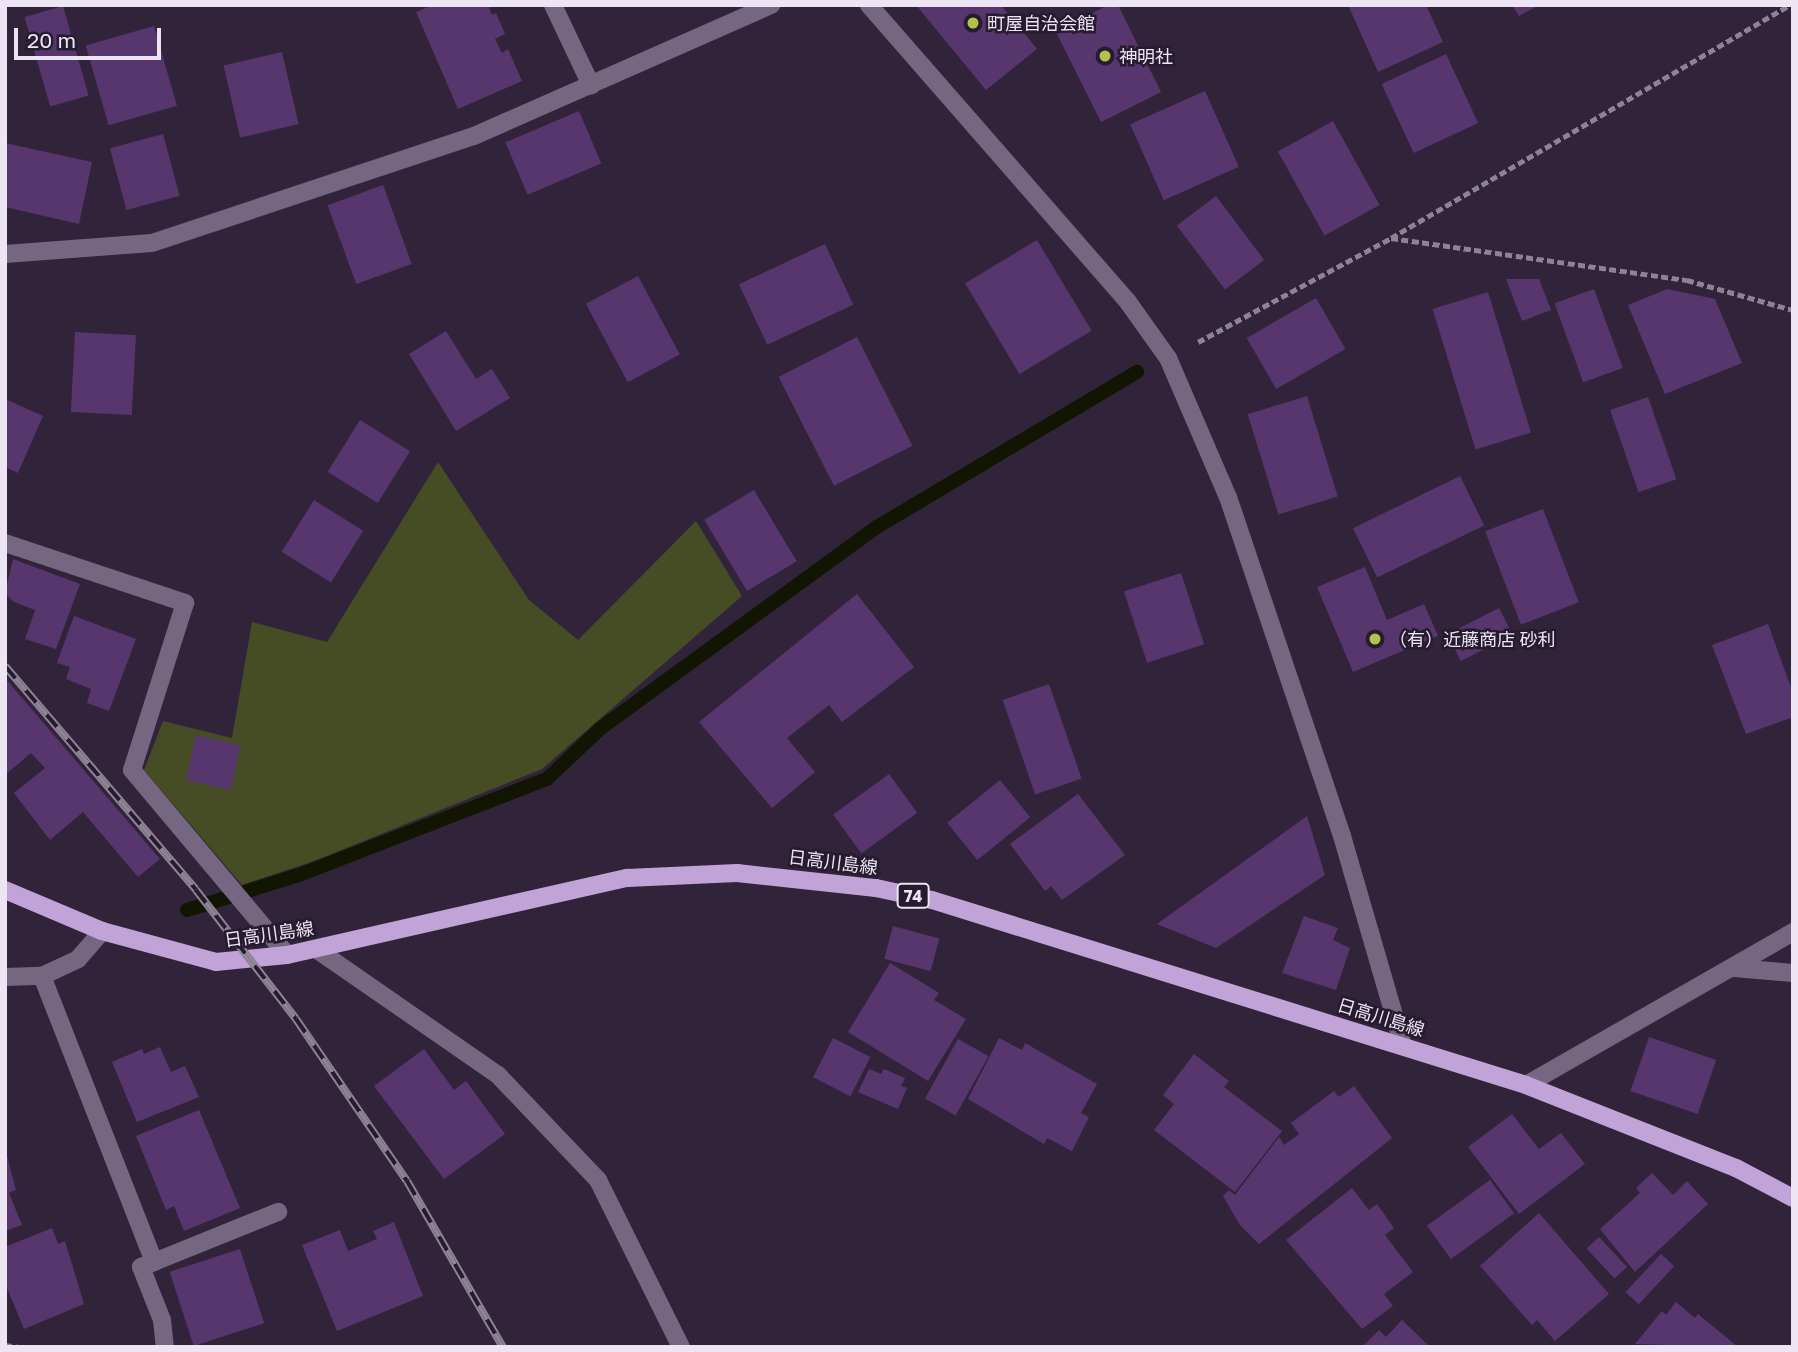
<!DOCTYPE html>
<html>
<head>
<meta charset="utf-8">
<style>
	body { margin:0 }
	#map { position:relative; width:1798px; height:1352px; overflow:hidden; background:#31243a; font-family:"Golos Text","Noto Sans JP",sans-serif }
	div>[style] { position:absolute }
	.green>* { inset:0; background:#464c24 }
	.stream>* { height:14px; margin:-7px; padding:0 7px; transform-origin:7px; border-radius:7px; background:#121502 }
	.building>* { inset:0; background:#57366d; transform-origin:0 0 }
	.path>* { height:4.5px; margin-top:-2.25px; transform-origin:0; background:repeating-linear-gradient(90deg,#8d8395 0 7px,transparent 0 10.5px) }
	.minor>* { height:18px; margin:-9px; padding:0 9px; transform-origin:9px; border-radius:9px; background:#756781 }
	.major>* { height:18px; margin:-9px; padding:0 9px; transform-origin:9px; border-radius:9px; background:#c1a3d8 }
	.rail>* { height:8px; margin-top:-4px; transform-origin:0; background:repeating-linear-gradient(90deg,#271b30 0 16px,#8d8395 0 32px); box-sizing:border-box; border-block:2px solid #8d8395 }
	.dots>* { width:19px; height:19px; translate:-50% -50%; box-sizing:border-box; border:4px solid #271b30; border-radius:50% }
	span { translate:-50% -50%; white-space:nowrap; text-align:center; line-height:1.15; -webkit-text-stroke:5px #271b30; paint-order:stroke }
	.shield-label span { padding:2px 5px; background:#271b30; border:2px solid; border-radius:5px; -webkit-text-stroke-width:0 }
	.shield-label { font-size:16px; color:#ede5f4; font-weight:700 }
	.poi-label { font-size:18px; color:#ede5f4 }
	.left { translate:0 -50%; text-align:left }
	.street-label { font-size:18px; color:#ede5f4 }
	.frame { position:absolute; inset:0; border:7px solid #ede5f4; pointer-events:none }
	.scale { position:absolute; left:14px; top:28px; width:147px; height:32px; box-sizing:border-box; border:4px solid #ede5f4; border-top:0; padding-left:9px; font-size:21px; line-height:24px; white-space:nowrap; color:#ede5f4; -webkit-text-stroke:5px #271b30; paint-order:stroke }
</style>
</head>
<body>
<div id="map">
	<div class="green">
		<i style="clip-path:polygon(438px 462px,529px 600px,578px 640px,696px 521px,742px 596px,542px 769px,314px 861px,242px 885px,144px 770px,163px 721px,232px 738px,252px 622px,327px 642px)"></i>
	</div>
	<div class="stream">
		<i style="left:187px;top:910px;width:117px;rotate:-17.4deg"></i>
		<i style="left:299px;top:875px;width:266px;rotate:-21.2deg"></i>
		<i style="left:547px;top:779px;width:74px;rotate:-43.4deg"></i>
		<i style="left:601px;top:728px;width:341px;rotate:-36.1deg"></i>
		<i style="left:877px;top:527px;width:303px;rotate:-30.8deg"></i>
	</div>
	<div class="building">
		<i style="clip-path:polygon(433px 5px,488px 5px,492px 15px,496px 13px,505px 34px,495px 39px,502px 53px,508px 49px,522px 81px,458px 109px,416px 12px)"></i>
		<i style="clip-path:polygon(916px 5px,1001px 5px,1037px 49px,986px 90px)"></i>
		<i style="clip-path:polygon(1108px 5px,1118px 5px,1161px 92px,1101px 122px,1056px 32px)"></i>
		<i style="clip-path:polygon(1348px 5px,1426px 5px,1443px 42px,1378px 72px)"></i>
		<i style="clip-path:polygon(1512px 5px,1539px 5px,1519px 16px)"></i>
		<i style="left:63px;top:6px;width:93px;height:40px;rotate:74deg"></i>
		<i style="left:154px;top:26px;width:83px;height:71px;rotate:74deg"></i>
		<i style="left:282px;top:52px;width:74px;height:60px;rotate:77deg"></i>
		<i style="left:1446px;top:54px;width:76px;height:71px;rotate:65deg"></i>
		<i style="left:1205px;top:91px;width:83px;height:82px;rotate:66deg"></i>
		<i style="left:579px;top:111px;width:57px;height:80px;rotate:67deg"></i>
		<i style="left:1333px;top:121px;width:96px;height:63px;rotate:61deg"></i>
		<i style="left:163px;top:134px;width:64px;height:55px;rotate:75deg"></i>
		<i style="clip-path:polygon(5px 143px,92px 162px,79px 224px,5px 207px)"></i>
		<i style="left:383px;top:185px;width:84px;height:59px;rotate:70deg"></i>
		<i style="left:1216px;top:196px;width:80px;height:49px;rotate:53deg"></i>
		<i style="left:1037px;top:240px;width:106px;height:84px;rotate:59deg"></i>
		<i style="left:825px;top:244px;width:67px;height:95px;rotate:65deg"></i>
		<i style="left:638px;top:276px;width:89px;height:59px;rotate:62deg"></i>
		<i style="clip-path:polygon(1506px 279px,1539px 279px,1551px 310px,1522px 321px)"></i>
		<i style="left:1594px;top:289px;width:84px;height:42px;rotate:70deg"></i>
		<i style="clip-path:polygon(1667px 289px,1715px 299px,1742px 363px,1665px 394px,1628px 305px)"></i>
		<i style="left:1488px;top:292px;width:147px;height:58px;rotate:73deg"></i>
		<i style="left:1316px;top:298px;width:59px;height:80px;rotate:60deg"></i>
		<i style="clip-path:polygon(446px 331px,476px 379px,492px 369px,510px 398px,456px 431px,409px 354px)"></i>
		<i style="left:75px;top:332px;width:61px;height:80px;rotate:3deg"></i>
		<i style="left:857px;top:337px;width:122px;height:88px;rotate:63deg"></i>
		<i style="left:1307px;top:396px;width:105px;height:62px;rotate:73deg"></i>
		<i style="left:1648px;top:397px;width:87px;height:40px;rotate:71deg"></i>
		<i style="clip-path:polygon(5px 399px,43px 416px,18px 473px,5px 467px)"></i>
		<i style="left:360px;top:420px;width:59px;height:61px;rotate:32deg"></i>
		<i style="left:1460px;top:476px;width:55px;height:119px;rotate:64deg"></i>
		<i style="left:754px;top:490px;width:83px;height:58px;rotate:59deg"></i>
		<i style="left:314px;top:500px;width:58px;height:61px;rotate:32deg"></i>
		<i style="left:1543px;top:509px;width:100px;height:62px;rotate:69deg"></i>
		<i style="clip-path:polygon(13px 559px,80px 584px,56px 649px,25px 639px,35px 610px,14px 602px,5px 593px)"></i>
		<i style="clip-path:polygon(1365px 567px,1387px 620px,1424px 604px,1438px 636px,1353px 672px,1317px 587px)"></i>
		<i style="left:1181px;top:573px;width:75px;height:60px;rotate:72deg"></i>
		<i style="clip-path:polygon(857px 594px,914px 667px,842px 722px,829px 705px,787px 738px,815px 772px,772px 808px,699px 722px)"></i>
		<i style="left:1499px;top:608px;width:30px;height:58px;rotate:63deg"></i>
		<i style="clip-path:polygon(74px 616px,136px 639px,109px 711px,87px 703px,91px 689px,66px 679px,70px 667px,57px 663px)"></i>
		<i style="clip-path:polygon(1768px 624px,1793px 693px,1793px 717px,1746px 734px,1712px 645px)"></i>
		<i style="clip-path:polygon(5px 678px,160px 859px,138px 877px,83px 812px,50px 840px,14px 793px,45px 768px,31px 753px,5px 775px)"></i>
		<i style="left:1049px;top:684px;width:100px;height:49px;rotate:71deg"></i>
		<i style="left:196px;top:735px;width:46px;height:46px;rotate:13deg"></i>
		<i style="left:889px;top:774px;width:48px;height:69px;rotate:54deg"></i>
		<i style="left:1000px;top:780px;width:48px;height:68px;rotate:51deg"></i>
		<i style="clip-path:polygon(1078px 794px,1125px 855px,1062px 900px,1051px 886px,1045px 891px,1010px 844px)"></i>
		<i style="clip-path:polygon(1307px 816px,1325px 875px,1216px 948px,1157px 924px)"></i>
		<i style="clip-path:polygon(1304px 916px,1338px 928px,1333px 940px,1350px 948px,1336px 990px,1282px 973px)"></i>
		<i style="left:893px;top:926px;width:48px;height:34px;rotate:15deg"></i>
		<i style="clip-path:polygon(890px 963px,939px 993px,934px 1000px,966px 1019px,928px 1081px,848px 1032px)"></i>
		<i style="left:1649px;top:1037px;width:71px;height:57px;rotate:19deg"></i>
		<i style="left:833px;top:1038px;width:42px;height:44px;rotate:27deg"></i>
		<i style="clip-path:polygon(999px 1038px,1022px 1050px,1025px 1043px,1097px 1084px,1081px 1113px,1089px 1117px,1072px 1151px,1047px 1138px,1044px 1144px,968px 1099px)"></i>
		<i style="left:958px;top:1039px;width:35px;height:68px;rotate:29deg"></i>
		<i style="clip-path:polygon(160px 1047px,171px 1072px,185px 1066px,199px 1097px,137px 1122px,112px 1062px,142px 1049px,144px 1054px)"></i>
		<i style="clip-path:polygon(424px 1049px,454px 1090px,466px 1081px,505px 1134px,444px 1179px,374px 1086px)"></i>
		<i style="clip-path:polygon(1194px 1054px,1229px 1081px,1224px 1087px,1282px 1131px,1235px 1192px,1154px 1130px,1174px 1104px,1163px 1095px)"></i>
		<i style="clip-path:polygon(869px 1069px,881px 1074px,884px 1069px,905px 1078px,901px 1086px,907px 1088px,898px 1109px,858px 1092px)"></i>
		<i style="clip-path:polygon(1354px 1086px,1392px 1138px,1259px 1244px,1240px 1225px,1223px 1196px,1229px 1190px,1235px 1195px,1279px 1137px,1284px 1145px,1299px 1134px,1291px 1123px,1334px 1091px,1339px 1097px)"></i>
		<i style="clip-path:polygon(199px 1110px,240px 1208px,184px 1231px,174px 1206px,166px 1210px,136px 1136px)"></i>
		<i style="clip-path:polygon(1512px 1114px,1539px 1149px,1561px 1133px,1585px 1164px,1519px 1214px,1468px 1147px)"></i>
		<i style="clip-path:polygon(5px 1148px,16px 1190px,9px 1193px,22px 1225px,5px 1231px)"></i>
		<i style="clip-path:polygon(1652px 1173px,1673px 1195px,1687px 1181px,1708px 1204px,1635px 1272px,1600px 1229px,1640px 1193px,1636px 1188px)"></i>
		<i style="left:1490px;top:1180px;width:41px;height:78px;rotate:54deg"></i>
		<i style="clip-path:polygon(1352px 1188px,1369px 1210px,1377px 1204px,1394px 1228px,1385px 1235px,1413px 1272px,1384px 1294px,1393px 1306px,1362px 1329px,1286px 1240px)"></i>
		<i style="clip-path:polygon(1539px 1213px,1609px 1294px,1555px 1341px,1537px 1320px,1532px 1325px,1480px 1266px)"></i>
		<i style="clip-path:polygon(394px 1222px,423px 1296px,337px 1331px,302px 1245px,340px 1230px,348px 1251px,377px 1239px,373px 1231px)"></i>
		<i style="clip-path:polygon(52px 1228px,58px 1244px,65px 1241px,84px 1304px,24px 1329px,5px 1283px,5px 1247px)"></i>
		<i style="left:1599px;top:1237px;width:41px;height:17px;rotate:47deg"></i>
		<i style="left:240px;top:1249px;width:78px;height:74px;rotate:72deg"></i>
		<i style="left:1661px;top:1254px;width:18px;height:52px;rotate:43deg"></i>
		<i style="clip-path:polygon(1676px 1302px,1695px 1318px,1698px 1314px,1738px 1347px,1635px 1344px,1662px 1311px,1666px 1315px)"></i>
		<i style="clip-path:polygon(1402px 1320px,1430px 1347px,1362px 1347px,1379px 1330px,1386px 1337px)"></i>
	</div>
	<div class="path">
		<i style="left:1391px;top:238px;width:299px;rotate:8.1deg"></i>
		<i style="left:1687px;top:280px;width:110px;rotate:15.8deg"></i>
		<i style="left:1198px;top:342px;width:219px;rotate:-28.3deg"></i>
		<i style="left:1391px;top:238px;width:462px;rotate:-30.3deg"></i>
		<i style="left:5px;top:1345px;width:14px;rotate:8deg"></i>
	</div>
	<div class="minor">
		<i style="left:553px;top:5px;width:89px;rotate:64.6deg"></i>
		<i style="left:869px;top:5px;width:394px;rotate:48.9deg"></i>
		<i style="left:1128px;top:302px;width:69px;rotate:54.5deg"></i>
		<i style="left:1168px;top:358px;width:151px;rotate:66.7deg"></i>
		<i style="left:1228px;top:497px;width:358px;rotate:71.4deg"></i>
		<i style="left:1342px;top:836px;width:219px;rotate:73.8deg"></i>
		<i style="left:5px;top:254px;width:147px;rotate:-4.3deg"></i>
		<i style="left:152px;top:243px;width:339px;rotate:-18.4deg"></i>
		<i style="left:474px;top:136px;width:325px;rotate:-23.8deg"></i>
		<i style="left:5px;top:543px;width:190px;rotate:18.4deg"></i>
		<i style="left:185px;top:603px;width:175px;rotate:107.6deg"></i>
		<i style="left:132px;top:770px;width:241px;rotate:50deg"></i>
		<i style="left:316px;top:949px;width:221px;rotate:34.7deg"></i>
		<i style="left:498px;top:1075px;width:145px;rotate:46.4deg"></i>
		<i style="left:598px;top:1180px;width:186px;rotate:63.6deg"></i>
		<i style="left:1734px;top:968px;width:59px;rotate:4.8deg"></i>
		<i style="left:42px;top:976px;width:307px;rotate:68.6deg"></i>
		<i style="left:154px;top:1262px;width:134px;rotate:-22deg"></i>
		<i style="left:5px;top:977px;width:37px;rotate:-2deg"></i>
		<i style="left:42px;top:976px;width:40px;rotate:-25deg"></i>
		<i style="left:78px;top:959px;width:37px;rotate:-49deg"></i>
		<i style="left:1526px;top:1085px;width:308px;rotate:-29.8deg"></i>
		<i style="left:154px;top:1262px;width:14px;rotate:159deg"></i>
		<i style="left:141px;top:1267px;width:57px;rotate:68.4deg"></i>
		<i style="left:162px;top:1320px;width:27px;rotate:84deg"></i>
	</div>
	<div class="major">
		<i style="left:5px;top:890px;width:105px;rotate:22.9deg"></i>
		<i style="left:102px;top:931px;width:118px;rotate:15.2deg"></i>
		<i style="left:216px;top:962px;width:71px;rotate:-5.6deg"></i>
		<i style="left:287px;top:955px;width:349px;rotate:-12.8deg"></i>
		<i style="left:627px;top:878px;width:110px;rotate:-2.6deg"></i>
		<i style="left:737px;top:873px;width:140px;rotate:6.2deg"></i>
		<i style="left:876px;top:888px;width:57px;rotate:12.1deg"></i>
		<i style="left:932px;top:900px;width:622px;rotate:17.3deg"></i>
		<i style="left:1526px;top:1085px;width:226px;rotate:21.6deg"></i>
		<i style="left:1736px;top:1168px;width:64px;rotate:27.8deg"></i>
	</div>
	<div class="rail">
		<i style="left:5px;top:666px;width:294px;rotate:49.5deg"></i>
		<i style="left:196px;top:890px;width:163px;rotate:52.2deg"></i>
		<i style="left:296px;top:1019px;width:196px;rotate:55.6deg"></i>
		<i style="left:407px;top:1181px;width:192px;rotate:60deg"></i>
	</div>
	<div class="dots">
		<i style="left:973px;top:23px;background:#b2c34c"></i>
		<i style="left:1105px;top:56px;background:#b2c34c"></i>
		<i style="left:1375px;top:639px;background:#b2c34c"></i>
	</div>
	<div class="shield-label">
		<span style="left:913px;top:896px">74</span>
	</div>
	<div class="poi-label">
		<span class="left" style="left:987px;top:23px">町屋自治会館</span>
		<span class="left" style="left:1119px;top:56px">神明社</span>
		<span class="left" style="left:1389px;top:639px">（有）近藤商店 砂利</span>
	</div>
	<div class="street-label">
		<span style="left:833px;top:862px;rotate:7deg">日高川島線</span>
		<span style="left:269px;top:934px;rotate:-8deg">日高川島線</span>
		<span style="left:1381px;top:1017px;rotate:17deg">日高川島線</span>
	</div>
	<div class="frame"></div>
	<div class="scale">20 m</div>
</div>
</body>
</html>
